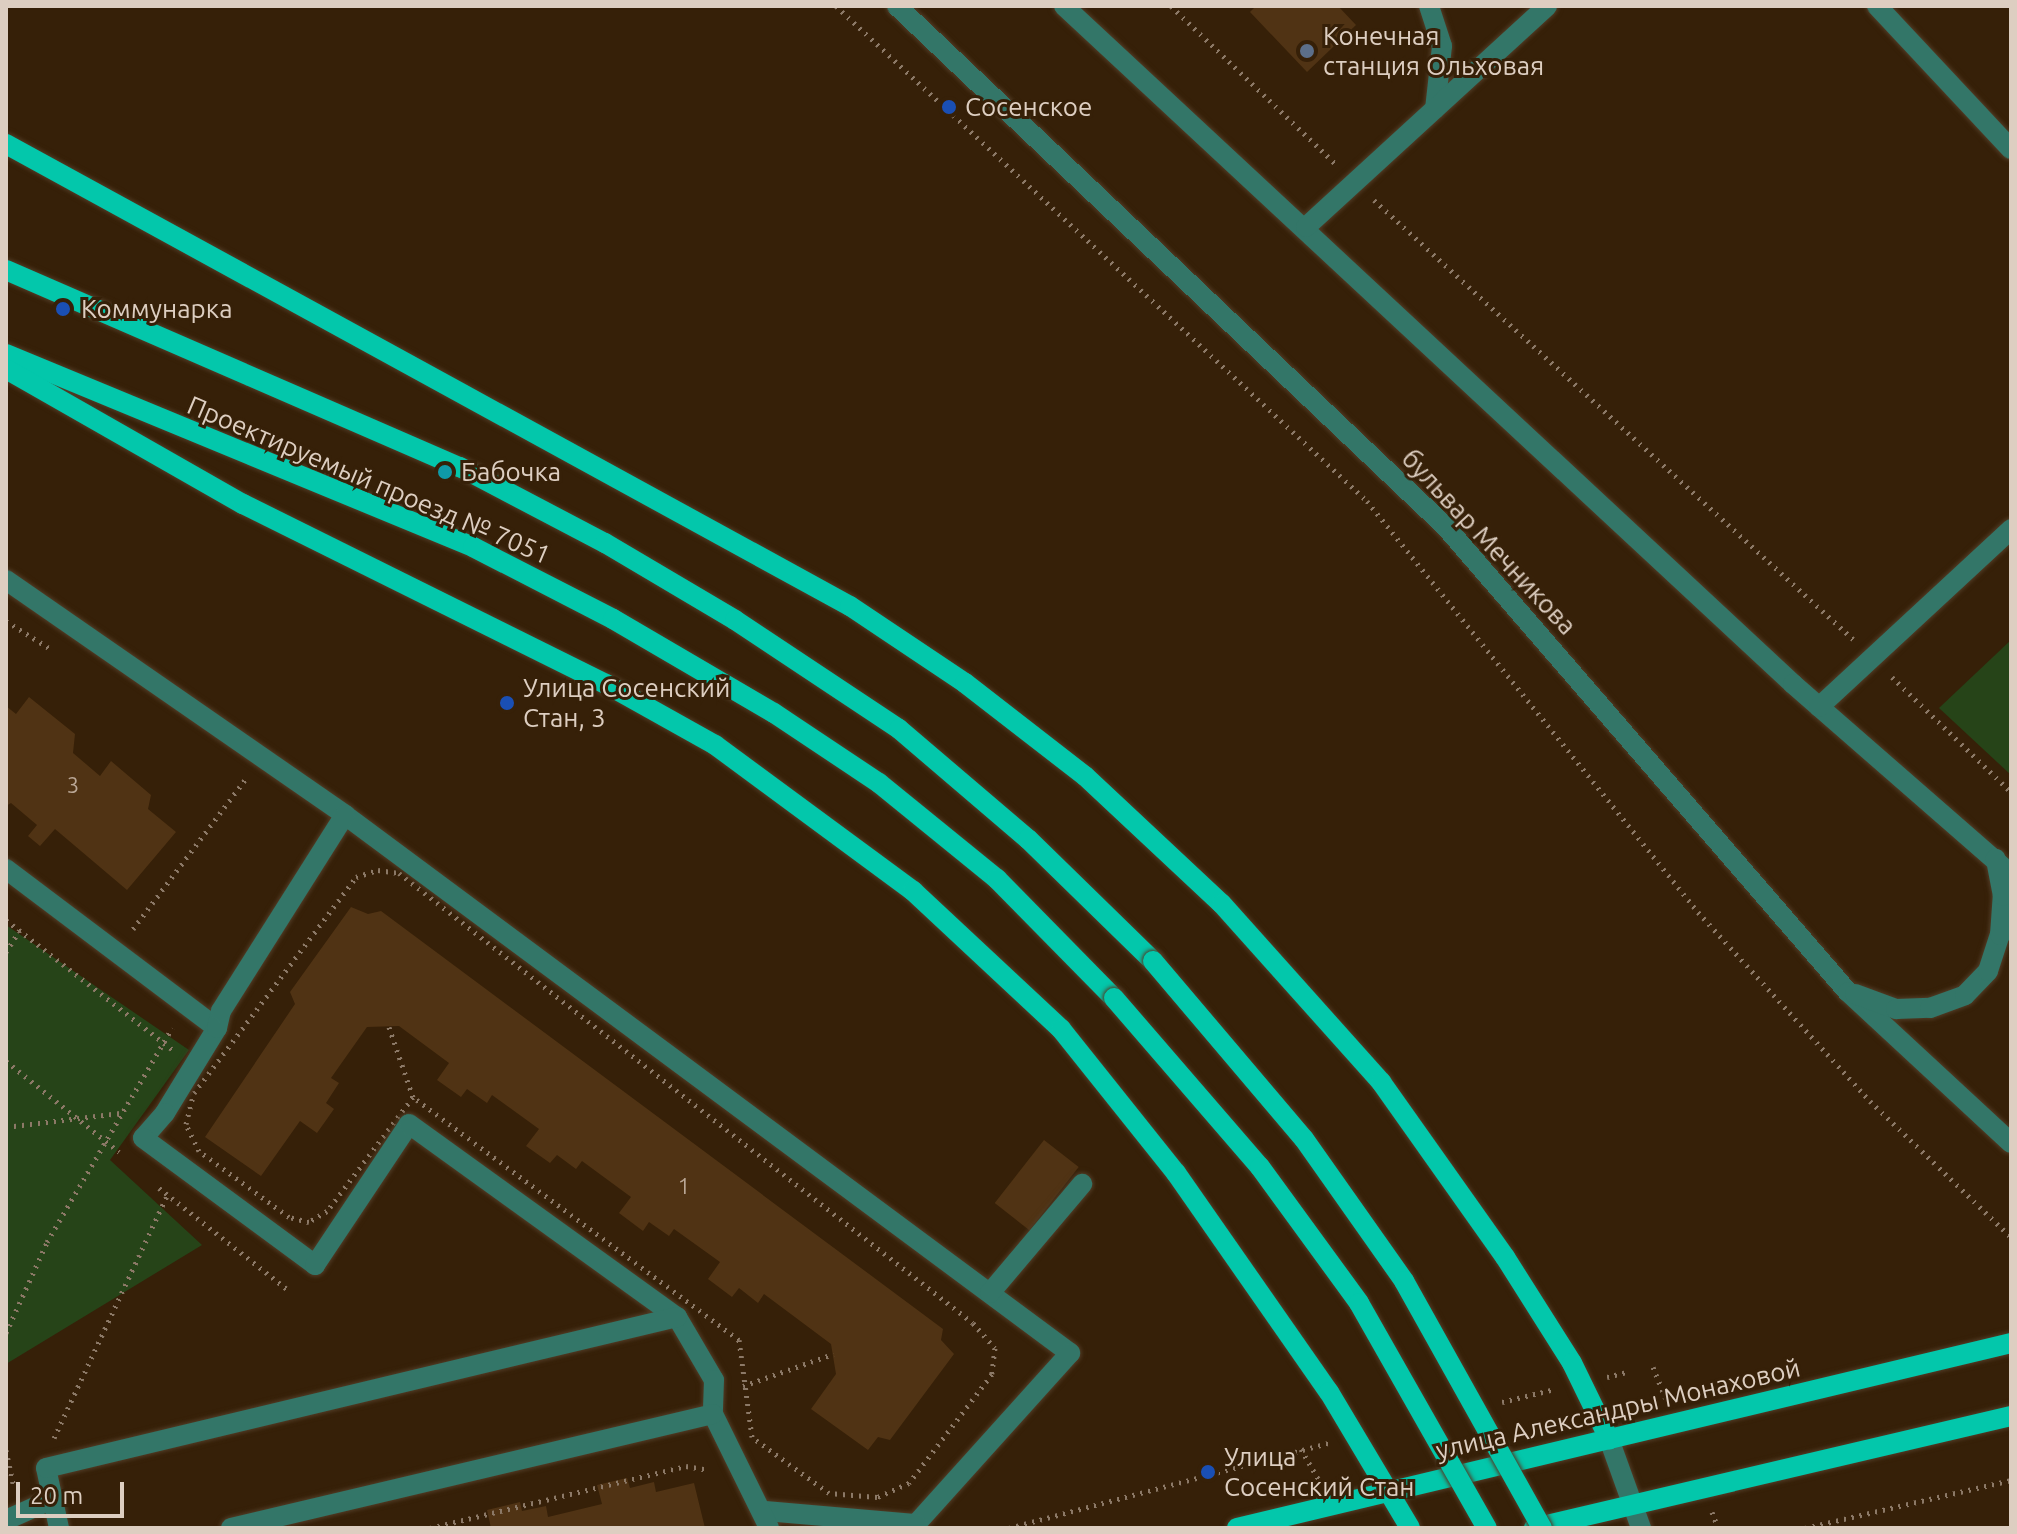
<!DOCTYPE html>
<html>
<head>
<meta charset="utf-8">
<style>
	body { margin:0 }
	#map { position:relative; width:2017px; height:1534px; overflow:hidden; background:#362008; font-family:Ubuntu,sans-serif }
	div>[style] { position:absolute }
	.green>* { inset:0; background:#264418 }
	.building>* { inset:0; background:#503314; transform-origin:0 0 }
	.path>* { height:5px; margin-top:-2.5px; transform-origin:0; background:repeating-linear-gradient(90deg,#8c7967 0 2px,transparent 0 8px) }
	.roads { filter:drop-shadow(0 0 2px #513c26) drop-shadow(0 0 2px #513c26) }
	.minor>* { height:20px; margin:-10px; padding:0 10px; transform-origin:10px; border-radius:10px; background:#337668 }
	.major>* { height:20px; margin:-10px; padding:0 10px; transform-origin:10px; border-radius:10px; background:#03c7ab }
	.bridges { filter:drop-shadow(0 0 2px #513c26) drop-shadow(0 0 2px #513c26) }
	.major-bridge>* { height:20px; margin:-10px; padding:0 10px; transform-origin:10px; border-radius:10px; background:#03c7ab }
	.dots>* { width:22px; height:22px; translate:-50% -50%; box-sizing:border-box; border:4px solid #362008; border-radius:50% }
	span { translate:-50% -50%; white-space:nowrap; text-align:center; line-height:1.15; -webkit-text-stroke:6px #362008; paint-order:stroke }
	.number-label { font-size:22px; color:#baa796 }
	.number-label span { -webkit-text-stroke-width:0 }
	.poi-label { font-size:26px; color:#ddcec1 }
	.left { translate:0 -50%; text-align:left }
	.street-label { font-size:26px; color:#ddcec1 }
	.frame { position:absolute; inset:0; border:8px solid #ddcec1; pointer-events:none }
	.scale { position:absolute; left:16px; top:1482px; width:108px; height:36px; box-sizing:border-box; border:4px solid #ddcec1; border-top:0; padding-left:10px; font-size:24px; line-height:28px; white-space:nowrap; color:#ddcec1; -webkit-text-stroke:6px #362008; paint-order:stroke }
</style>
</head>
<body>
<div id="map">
	<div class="green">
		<i style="clip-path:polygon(2011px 640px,2011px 775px,1939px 708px)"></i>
		<i style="clip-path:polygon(6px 925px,189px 1050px,110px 1160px,202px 1245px,6px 1364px)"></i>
	</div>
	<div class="building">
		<i style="clip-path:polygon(1256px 6px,1338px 6px,1356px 25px,1307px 72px,1250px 12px)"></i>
		<i style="clip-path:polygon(29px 697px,75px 734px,73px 753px,100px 776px,111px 761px,151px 795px,148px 809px,176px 832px,127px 890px,55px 829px,40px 846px,28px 836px,37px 825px,11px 803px,6px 806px,6px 706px,16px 714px)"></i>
		<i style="clip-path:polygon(351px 907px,368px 914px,381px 911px,943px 1329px,941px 1340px,954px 1354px,890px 1440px,878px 1437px,868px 1450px,811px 1409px,836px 1374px,831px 1344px,764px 1294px,758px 1303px,739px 1288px,732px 1297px,708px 1279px,720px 1262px,674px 1229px,669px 1236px,649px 1222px,643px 1231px,619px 1213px,631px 1197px,582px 1161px,576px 1169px,557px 1155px,550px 1163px,526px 1146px,539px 1129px,492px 1095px,487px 1103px,467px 1089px,461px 1097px,437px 1080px,449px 1063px,399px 1026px,367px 1027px,331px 1078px,339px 1083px,326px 1103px,334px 1109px,317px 1133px,300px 1121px,261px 1176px,205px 1137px,295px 1004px,290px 992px)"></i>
		<i style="left:1044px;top:1140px;width:44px;height:80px;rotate:38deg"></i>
		<i style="clip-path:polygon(627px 1478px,630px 1488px,654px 1482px,656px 1492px,694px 1483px,705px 1528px,491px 1528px,487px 1510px,520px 1502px,522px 1511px,546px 1506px,548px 1517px,602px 1504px,597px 1485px)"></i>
	</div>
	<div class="path">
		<i style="left:836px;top:6px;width:726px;rotate:42.99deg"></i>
		<i style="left:1367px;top:501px;width:528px;rotate:51.15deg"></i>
		<i style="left:1698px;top:912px;width:256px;rotate:47.7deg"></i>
		<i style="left:1870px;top:1101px;width:196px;rotate:44deg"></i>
		<i style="left:1171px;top:6px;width:227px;rotate:43.8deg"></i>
		<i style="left:1374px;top:200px;width:650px;rotate:42.51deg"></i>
		<i style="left:6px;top:621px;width:51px;rotate:32.1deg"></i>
		<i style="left:1892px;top:677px;width:165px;rotate:44deg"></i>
		<i style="left:378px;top:870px;width:21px;rotate:8deg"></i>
		<i style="left:399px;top:873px;width:729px;rotate:38.1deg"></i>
		<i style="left:973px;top:1323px;width:33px;rotate:49deg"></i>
		<i style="left:995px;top:1348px;width:26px;rotate:97deg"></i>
		<i style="left:992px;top:1374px;width:137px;rotate:127.3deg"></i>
		<i style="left:909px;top:1483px;width:35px;rotate:156deg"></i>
		<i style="left:877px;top:1497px;width:48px;rotate:-175.2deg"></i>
		<i style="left:829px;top:1493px;width:95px;rotate:-144deg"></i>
		<i style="left:752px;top:1437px;width:98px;rotate:-97.6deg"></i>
		<i style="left:739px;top:1340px;width:407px;rotate:-143.3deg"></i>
		<i style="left:413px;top:1097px;width:143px;rotate:127deg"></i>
		<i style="left:327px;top:1211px;width:21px;rotate:149deg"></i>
		<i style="left:309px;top:1222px;width:21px;rotate:-166deg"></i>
		<i style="left:289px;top:1217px;width:112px;rotate:-143.7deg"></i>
		<i style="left:199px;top:1151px;width:30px;rotate:-116deg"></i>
		<i style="left:186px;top:1124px;width:32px;rotate:-76deg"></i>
		<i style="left:194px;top:1093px;width:270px;rotate:-53.1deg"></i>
		<i style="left:356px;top:877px;width:23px;rotate:-18deg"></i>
		<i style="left:6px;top:920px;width:212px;rotate:37.9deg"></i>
		<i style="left:133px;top:929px;width:190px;rotate:-53.1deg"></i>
		<i style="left:6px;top:952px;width:26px;rotate:-58deg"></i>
		<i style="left:389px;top:1027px;width:74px;rotate:71.1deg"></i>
		<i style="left:6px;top:1061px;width:145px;rotate:38.8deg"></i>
		<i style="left:6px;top:1127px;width:115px;rotate:-7deg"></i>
		<i style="left:159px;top:1188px;width:163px;rotate:38.3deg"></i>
		<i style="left:6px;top:1333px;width:100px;rotate:-65.7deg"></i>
		<i style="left:47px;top:1242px;width:248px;rotate:-59.7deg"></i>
		<i style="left:1653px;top:1367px;width:35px;rotate:68deg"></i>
		<i style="left:1607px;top:1377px;width:21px;rotate:-14deg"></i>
		<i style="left:743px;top:1386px;width:96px;rotate:-19.6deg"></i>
		<i style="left:1502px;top:1402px;width:55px;rotate:-13.8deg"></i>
		<i style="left:54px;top:1438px;width:267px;rotate:-65deg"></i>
		<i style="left:1301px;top:1449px;width:36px;rotate:60deg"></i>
		<i style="left:6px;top:1450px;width:39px;rotate:78deg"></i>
		<i style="left:1712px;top:1512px;width:17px;rotate:69deg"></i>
		<i style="left:430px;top:1528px;width:263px;rotate:-13.6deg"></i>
		<i style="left:686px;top:1466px;width:22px;rotate:10deg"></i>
		<i style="left:1009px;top:1528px;width:331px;rotate:-14.9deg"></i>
		<i style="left:1805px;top:1528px;width:212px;rotate:-13.1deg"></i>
	</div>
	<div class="roads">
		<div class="minor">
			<i style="left:897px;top:6px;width:755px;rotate:43.5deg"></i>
			<i style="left:1445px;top:526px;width:616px;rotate:49.15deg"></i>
			<i style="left:1848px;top:992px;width:222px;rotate:42.8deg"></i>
			<i style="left:1064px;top:6px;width:996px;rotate:42.92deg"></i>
			<i style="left:1793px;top:684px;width:289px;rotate:41.1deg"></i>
			<i style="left:1429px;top:6px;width:42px;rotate:72deg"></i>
			<i style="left:1442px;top:46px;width:63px;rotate:96.3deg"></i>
			<i style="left:1877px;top:6px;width:196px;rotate:46.9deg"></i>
			<i style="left:1306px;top:227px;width:327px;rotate:-42.5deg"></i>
			<i style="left:6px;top:580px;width:412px;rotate:34.7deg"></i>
			<i style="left:345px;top:815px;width:903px;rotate:36.58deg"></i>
			<i style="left:1070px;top:1353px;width:230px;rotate:132deg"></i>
			<i style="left:916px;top:1524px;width:153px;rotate:-175.1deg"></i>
			<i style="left:1819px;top:707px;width:262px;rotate:-42.8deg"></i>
			<i style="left:6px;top:869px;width:264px;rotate:37deg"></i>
			<i style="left:217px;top:1028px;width:100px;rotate:121.5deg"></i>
			<i style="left:165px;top:1113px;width:33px;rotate:131deg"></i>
			<i style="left:143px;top:1138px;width:214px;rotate:36.4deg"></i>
			<i style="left:315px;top:1265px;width:169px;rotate:-56.3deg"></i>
			<i style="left:409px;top:1124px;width:330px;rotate:35.8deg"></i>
			<i style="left:677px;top:1317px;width:73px;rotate:59.6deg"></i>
			<i style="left:714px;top:1380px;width:34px;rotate:92deg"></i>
			<i style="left:713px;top:1414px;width:127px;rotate:63.8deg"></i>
			<i style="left:1855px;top:994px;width:44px;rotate:20.1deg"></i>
			<i style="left:1896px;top:1009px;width:34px;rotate:-2deg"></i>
			<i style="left:1930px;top:1008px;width:37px;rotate:-20deg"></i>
			<i style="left:1965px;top:995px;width:33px;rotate:-46deg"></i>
			<i style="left:1988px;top:971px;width:38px;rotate:-72deg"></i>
			<i style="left:2000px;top:935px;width:39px;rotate:-86deg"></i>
			<i style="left:2003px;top:896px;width:38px;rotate:-101deg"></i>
			<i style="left:217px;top:1028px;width:17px;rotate:-77deg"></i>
			<i style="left:221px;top:1011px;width:232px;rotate:-57.7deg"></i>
			<i style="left:990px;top:1293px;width:143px;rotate:-49.8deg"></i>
			<i style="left:1609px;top:1439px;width:95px;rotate:70.2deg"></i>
			<i style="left:6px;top:1520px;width:51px;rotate:-24.1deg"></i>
			<i style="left:59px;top:1528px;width:61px;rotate:-102.2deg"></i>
			<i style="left:46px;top:1468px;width:649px;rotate:-13.46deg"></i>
			<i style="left:231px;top:1528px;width:495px;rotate:-13.3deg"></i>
		</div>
		<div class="major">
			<i style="left:6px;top:144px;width:962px;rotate:28.7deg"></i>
			<i style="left:850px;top:606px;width:138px;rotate:33.8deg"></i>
			<i style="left:965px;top:683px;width:152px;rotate:37.8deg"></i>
			<i style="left:1085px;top:776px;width:187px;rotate:43.1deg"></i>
			<i style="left:1222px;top:904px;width:239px;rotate:48.2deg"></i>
			<i style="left:1381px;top:1082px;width:214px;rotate:54.7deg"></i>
			<i style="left:1505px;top:1257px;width:125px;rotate:57.7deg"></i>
			<i style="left:1572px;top:1363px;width:85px;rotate:64deg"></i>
			<i style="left:6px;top:270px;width:495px;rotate:23.5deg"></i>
			<i style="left:460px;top:467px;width:164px;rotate:27.7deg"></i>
			<i style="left:605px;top:543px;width:151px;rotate:30.6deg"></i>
			<i style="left:735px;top:620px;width:197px;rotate:33.6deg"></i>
			<i style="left:899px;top:729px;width:170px;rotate:40.5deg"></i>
			<i style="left:1028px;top:839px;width:175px;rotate:44.3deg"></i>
			<i style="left:6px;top:354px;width:505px;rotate:22.45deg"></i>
			<i style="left:473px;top:547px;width:157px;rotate:27.2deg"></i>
			<i style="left:613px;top:619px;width:186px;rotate:30.3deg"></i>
			<i style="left:774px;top:713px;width:126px;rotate:33.7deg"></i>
			<i style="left:879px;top:783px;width:152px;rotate:39.1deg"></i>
			<i style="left:997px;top:879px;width:167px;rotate:45.5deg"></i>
			<i style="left:6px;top:369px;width:273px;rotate:29.7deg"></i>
			<i style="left:243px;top:504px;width:405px;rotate:26.4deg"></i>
			<i style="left:606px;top:684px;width:125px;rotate:29.2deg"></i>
			<i style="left:715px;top:745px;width:246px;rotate:36.4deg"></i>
			<i style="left:913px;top:891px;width:202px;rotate:43deg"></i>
			<i style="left:1061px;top:1029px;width:184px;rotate:51.4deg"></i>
			<i style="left:1176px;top:1173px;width:267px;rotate:55.1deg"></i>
			<i style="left:1329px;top:1392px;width:158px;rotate:59.2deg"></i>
			<i style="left:1237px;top:1528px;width:796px;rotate:-13.44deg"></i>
			<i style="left:1534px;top:1528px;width:490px;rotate:-13.2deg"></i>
		</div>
	</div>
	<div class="bridges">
		<div class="major-bridge">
			<i style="left:1153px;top:961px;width:233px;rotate:49.7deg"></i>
			<i style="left:1304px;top:1139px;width:174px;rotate:54.8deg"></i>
			<i style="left:1404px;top:1281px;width:283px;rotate:60.8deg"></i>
			<i style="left:1114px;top:998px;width:223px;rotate:49.2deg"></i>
			<i style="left:1260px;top:1167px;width:168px;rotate:53.9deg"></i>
			<i style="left:1359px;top:1303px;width:259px;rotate:60.4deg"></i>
		</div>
	</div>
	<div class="dots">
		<i style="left:1307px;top:51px;background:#5c6f8a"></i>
		<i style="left:949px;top:107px;background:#1a4fb4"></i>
		<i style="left:63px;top:309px;background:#1a4fb4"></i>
		<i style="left:445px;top:472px;background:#0f9aa8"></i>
		<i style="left:507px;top:703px;background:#1a4fb4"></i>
		<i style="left:1208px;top:1472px;background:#1a4fb4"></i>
	</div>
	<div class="number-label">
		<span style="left:73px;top:785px">3</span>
		<span style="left:684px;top:1186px">1</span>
	</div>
	<div class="poi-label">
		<span class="left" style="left:1323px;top:51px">Конечная<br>станция Ольховая</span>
		<span class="left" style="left:965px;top:107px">Сосенское</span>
		<span class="left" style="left:81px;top:309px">Коммунарка</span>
		<span class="left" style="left:461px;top:472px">Бабочка</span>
		<span class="left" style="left:523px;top:703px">Улица Сосенский<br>Стан, 3</span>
		<span class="left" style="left:1224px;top:1472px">Улица<br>Сосенский Стан</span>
	</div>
	<div class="street-label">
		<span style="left:369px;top:480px;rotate:23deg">Проектируемый проезд № 7051</span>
		<span style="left:1489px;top:542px;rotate:47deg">бульвар Мечникова</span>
		<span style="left:1618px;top:1409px;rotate:-13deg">улица Александры Монаховой</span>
	</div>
	<div class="frame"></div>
	<div class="scale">20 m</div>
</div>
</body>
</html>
